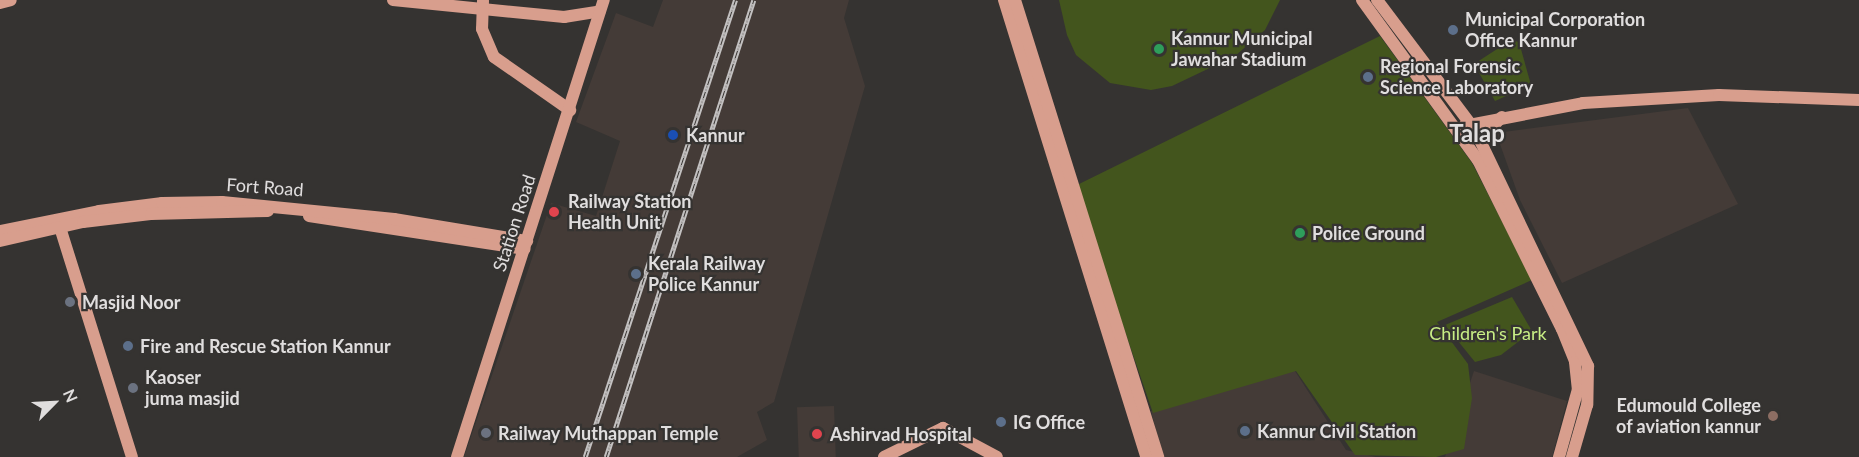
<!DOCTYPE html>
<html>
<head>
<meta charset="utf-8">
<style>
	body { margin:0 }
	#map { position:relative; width:1859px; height:457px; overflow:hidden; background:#353331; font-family:Lato,sans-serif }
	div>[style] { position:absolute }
	.built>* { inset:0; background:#443b37; transform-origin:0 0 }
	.green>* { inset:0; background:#43551d }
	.secondary>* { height:12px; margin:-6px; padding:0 6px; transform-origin:6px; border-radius:6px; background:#d89e8d }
	.rail>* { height:4.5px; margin-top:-2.25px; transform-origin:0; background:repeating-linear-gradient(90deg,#353331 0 7px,#c3c1c1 0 14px); box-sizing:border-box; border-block:2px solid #c3c1c1 }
	.dots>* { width:16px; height:16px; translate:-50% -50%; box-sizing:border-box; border:3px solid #353331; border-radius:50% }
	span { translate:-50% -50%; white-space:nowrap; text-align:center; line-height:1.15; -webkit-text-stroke:4.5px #353331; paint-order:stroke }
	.poi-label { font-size:18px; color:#e0dede; font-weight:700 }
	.left { translate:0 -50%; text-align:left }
	.right { translate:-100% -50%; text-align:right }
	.street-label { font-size:18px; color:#e0dede }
	.park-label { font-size:18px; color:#c8ee85 }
	.district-label { font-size:24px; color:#e0dede; font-weight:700 }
	.north { position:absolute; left:24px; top:373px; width:60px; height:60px; -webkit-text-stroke:4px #353331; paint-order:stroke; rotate:66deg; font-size:16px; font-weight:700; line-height:24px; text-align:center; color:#e0dede }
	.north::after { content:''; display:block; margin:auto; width:21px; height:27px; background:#e0dede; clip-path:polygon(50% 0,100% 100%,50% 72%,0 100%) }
</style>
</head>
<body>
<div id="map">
	<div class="built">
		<i style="clip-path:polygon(663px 0,849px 0,844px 18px,865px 86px,774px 402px,757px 412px,767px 440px,737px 457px,464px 457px,551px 203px,596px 216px,620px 141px,576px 122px,616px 13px,653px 27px)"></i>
		<i style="clip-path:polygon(1688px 108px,1738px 204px,1562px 283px,1520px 200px,1496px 133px)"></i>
		<i style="clip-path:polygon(1293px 368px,1346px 450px,1376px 457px,1163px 457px,1151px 411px)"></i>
		<i style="clip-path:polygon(1474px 371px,1567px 401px,1552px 457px,1445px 457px)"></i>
		<i style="left:834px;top:406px;width:51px;height:37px;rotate:88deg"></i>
	</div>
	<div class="green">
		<i style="clip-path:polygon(1059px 0,1280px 0,1265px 30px,1235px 56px,1172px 86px,1151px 90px,1110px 83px,1076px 55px,1067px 35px)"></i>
		<i style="clip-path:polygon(1380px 36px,1472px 163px,1532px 280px,1437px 322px,1468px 364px,1472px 398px,1464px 449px,1436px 457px,1355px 455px,1296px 371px,1153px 413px,1075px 186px)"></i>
		<i style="clip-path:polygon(1511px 40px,1519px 42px,1531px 85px,1495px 101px,1474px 64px)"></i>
		<i style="clip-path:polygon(1512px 297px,1532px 331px,1501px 355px,1475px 362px,1445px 325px)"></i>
	</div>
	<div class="secondary">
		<i style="left:393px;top:0;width:172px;rotate:5.7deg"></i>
		<i style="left:564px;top:17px;width:36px;rotate:-9deg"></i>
		<i style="left:1004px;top:0;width:479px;rotate:72.7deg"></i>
		<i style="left:1015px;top:0;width:479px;rotate:72.6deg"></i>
		<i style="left:1362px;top:0;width:198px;rotate:54.1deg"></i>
		<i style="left:1478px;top:160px;width:189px;rotate:63.6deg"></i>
		<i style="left:1562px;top:329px;width:35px;rotate:68deg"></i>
		<i style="left:1575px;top:362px;width:27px;rotate:84deg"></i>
		<i style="left:1578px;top:389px;width:71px;rotate:105.6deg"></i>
		<i style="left:1377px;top:0;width:163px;rotate:53deg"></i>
		<i style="left:1475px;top:130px;width:262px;rotate:64.4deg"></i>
		<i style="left:1588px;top:366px;width:39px;rotate:91deg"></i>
		<i style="left:1587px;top:405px;width:54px;rotate:106.1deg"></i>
		<i style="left:483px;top:1px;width:28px;rotate:92deg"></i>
		<i style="left:482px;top:29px;width:30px;rotate:67deg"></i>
		<i style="left:494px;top:57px;width:93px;rotate:34.9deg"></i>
		<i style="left:0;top:3px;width:11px;rotate:-15deg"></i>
		<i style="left:1464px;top:126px;width:121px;rotate:-10.9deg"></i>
		<i style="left:1583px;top:103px;width:136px;rotate:-3.4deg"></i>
		<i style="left:1719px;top:95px;width:140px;rotate:2deg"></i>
		<i style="left:1480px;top:139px;width:31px;rotate:-45deg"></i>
		<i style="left:309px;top:216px;width:218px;rotate:8.7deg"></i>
		<i style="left:58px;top:221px;width:247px;rotate:72.6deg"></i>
		<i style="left:0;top:231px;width:101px;rotate:-11.4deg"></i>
		<i style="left:99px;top:211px;width:64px;rotate:-7.2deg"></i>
		<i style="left:162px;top:203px;width:60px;rotate:-1deg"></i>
		<i style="left:222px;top:202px;width:173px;rotate:5.6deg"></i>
		<i style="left:394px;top:219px;width:135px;rotate:9.4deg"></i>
		<i style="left:0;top:241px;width:85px;rotate:-12.9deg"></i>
		<i style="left:83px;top:222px;width:68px;rotate:-6.7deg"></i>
		<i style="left:151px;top:214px;width:117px;rotate:-1.5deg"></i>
		<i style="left:457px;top:457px;width:480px;rotate:-72.2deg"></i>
		<i style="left:884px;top:457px;width:66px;rotate:-26.2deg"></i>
		<i style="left:943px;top:428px;width:61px;rotate:28.2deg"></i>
	</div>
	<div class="rail">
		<i style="left:585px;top:457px;width:481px;rotate:-71.8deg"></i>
		<i style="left:606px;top:457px;width:480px;rotate:-72.1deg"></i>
	</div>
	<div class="dots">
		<i style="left:1453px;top:30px;background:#5c6f8a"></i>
		<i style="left:1159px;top:49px;background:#2e9e5b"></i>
		<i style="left:1368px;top:77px;background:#5c6f8a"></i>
		<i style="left:673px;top:135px;background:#1a4fb4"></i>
		<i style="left:554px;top:212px;background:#e0444e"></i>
		<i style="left:1300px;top:233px;background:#2e9e5b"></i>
		<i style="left:636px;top:274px;background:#5c6f8a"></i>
		<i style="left:70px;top:302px;background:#6b7280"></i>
		<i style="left:128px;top:346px;background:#5c6f8a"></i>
		<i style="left:133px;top:388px;background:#6b7280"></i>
		<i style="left:1773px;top:416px;background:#8d6e63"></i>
		<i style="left:1001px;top:422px;background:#5c6f8a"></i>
		<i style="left:1245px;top:431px;background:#5c6f8a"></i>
		<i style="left:486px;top:433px;background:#6b7280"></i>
		<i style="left:817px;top:434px;background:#e0444e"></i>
	</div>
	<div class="poi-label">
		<span class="left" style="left:1465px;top:30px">Municipal Corporation<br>Office Kannur</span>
		<span class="left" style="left:1171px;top:49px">Kannur Municipal<br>Jawahar Stadium</span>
		<span class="left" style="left:1380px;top:77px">Regional Forensic<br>Science Laboratory</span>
		<span class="left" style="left:686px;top:135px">Kannur</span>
		<span class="left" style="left:568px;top:212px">Railway Station<br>Health Unit</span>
		<span class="left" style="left:1312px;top:233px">Police Ground</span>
		<span class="left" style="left:648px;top:274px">Kerala Railway<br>Police Kannur</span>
		<span class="left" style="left:82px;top:302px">Masjid Noor</span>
		<span class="left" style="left:140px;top:346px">Fire and Rescue Station Kannur</span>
		<span class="left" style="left:145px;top:388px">Kaoser<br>juma masjid</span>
		<span class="right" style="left:1761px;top:416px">Edumould College<br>of aviation kannur</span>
		<span class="left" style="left:1013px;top:422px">IG Office</span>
		<span class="left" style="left:1257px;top:431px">Kannur Civil Station</span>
		<span class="left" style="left:498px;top:433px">Railway Muthappan Temple</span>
		<span class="left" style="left:830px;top:434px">Ashirvad Hospital</span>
	</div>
	<div class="street-label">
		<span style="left:265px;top:187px;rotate:4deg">Fort Road</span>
		<span style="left:514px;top:223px;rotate:-72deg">Station Road</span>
	</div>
	<div class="park-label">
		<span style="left:1488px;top:333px">Children's Park</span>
	</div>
	<div class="district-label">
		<span style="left:1477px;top:133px">Talap</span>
	</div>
	<div class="north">N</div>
</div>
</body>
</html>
